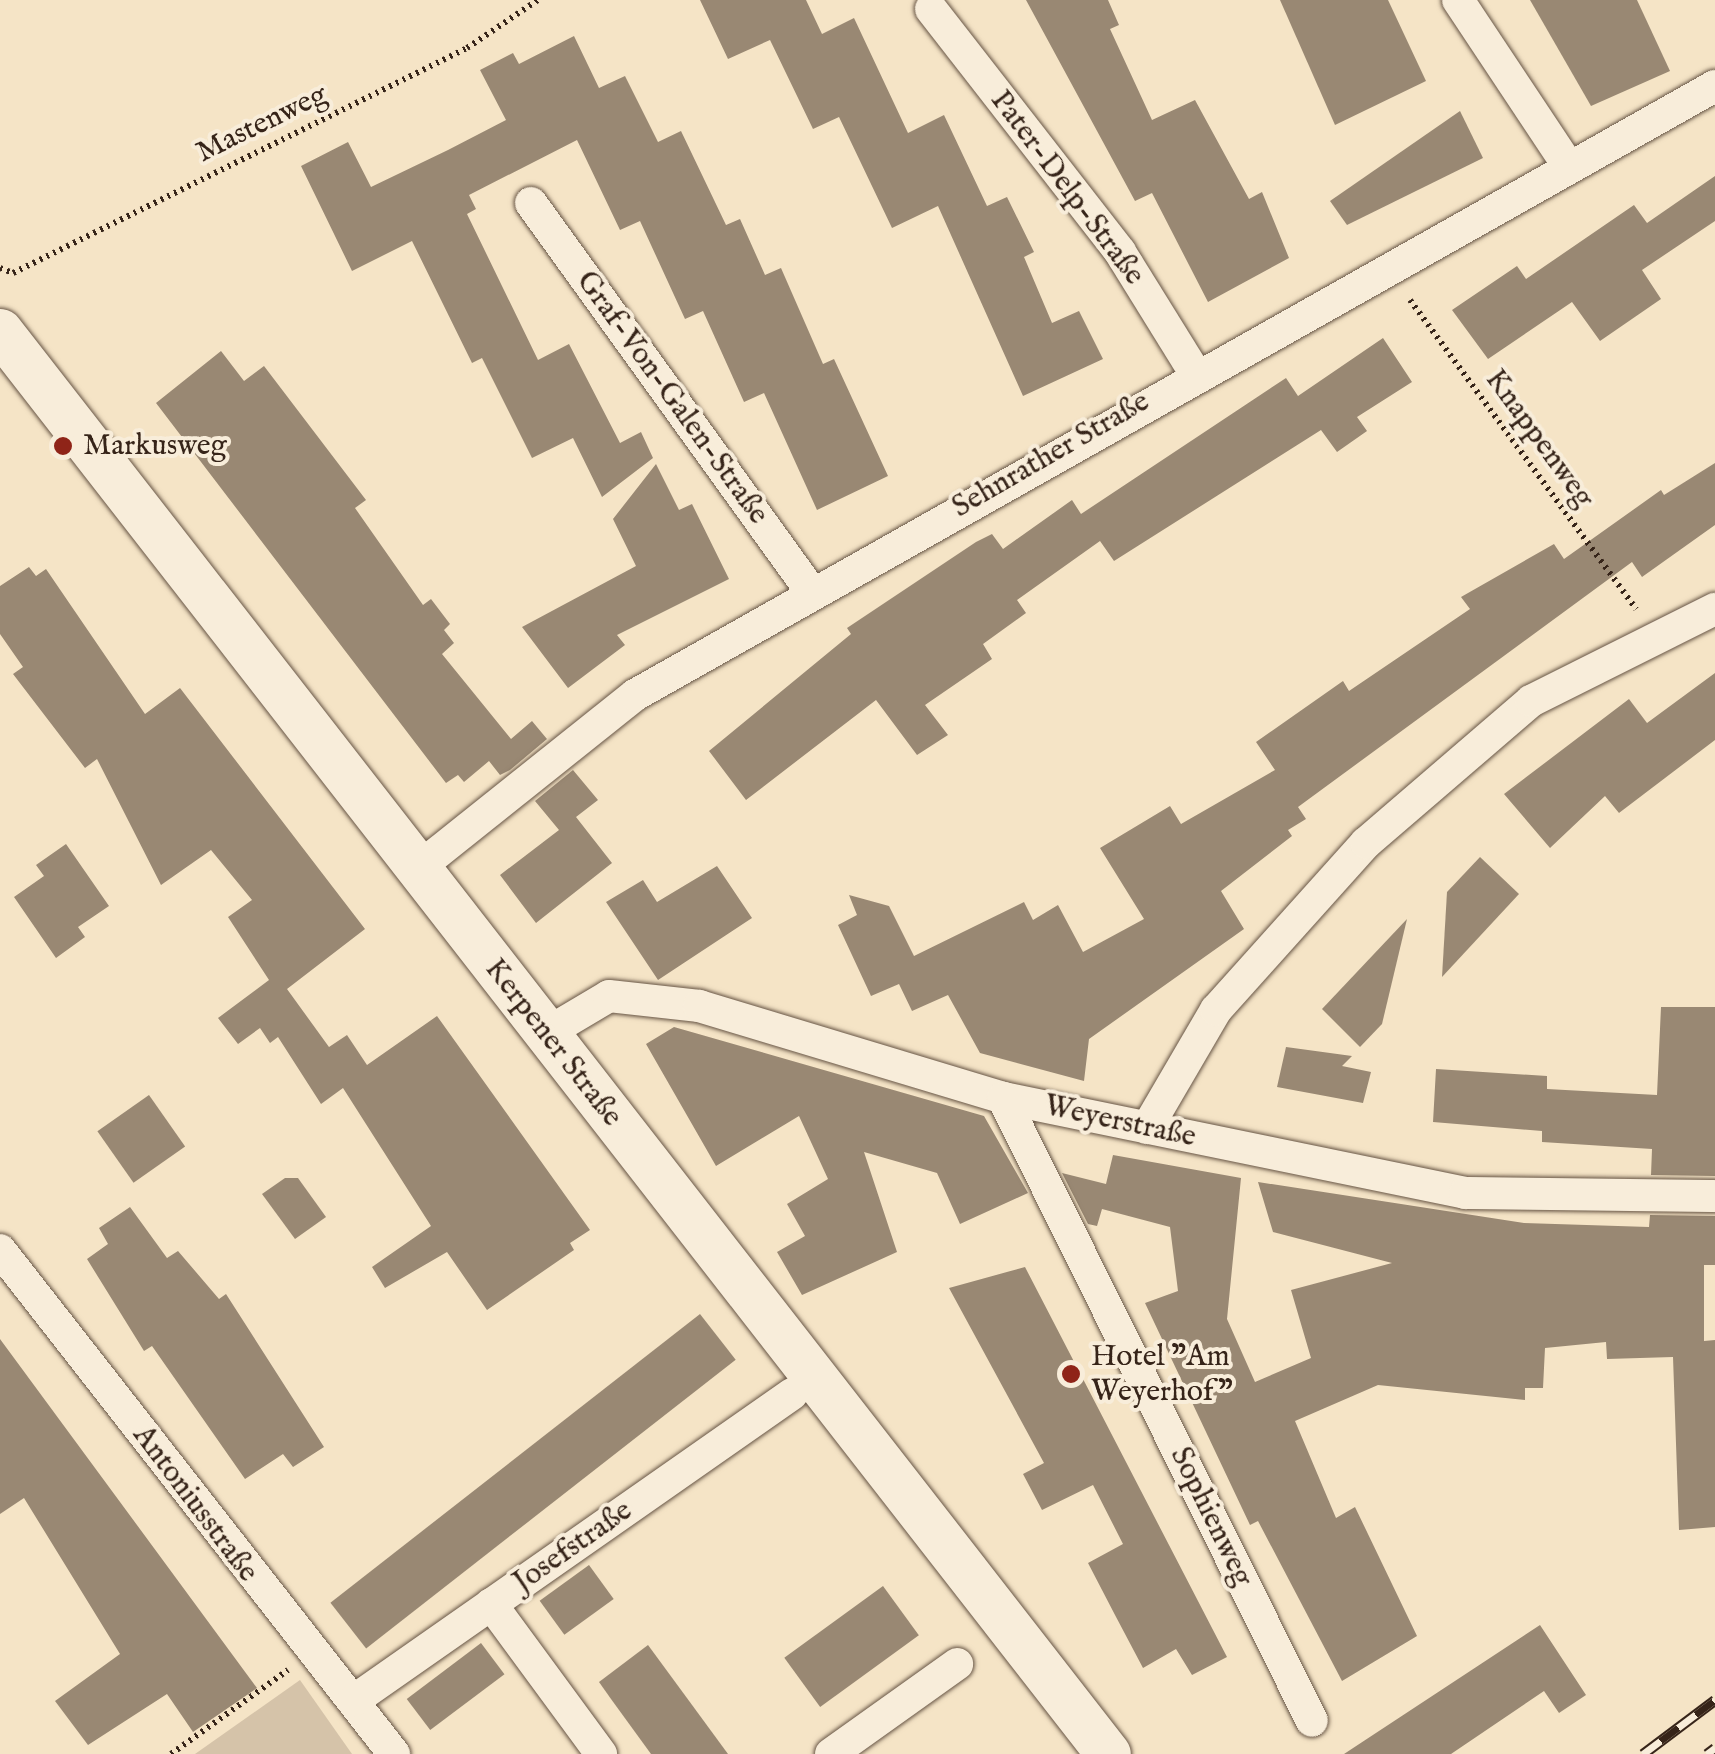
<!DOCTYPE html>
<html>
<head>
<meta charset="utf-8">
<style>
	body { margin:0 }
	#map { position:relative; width:1715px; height:1754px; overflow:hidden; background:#f5e4c6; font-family:"IM FELL English",serif }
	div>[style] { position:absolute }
	.green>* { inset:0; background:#d5c3a9 }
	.building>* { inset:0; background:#998873; transform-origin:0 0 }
	.path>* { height:6px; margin-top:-3px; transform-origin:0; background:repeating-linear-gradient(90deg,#362419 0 2.5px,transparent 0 7.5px) }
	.roads { filter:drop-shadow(0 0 2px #665444) drop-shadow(0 0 2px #665444) }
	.street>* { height:32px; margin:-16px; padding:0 16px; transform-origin:16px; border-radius:16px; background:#f8edda }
	.secondary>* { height:45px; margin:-22.5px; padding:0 22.5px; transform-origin:22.5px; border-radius:22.5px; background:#f8edda }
	.rail>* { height:11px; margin-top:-5.5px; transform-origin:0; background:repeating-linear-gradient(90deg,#f8edda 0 22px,#362419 0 44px); box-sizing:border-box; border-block:2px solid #362419 }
	.dots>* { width:28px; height:28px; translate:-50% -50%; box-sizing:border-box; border:5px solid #f8edda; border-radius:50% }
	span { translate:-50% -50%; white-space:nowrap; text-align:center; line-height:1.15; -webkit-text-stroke:8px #f8edda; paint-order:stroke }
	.street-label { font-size:30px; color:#362419 }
	.poi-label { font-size:30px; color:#362419 }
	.left { translate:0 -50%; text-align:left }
</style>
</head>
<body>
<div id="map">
	<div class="green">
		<i style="clip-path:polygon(300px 1680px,352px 1754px,195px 1754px)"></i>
	</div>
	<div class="building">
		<i style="clip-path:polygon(700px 0,806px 0,822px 34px,854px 18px,908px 133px,944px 115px,987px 206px,1007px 197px,1034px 252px,1024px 257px,1052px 323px,1079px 311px,1103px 359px,1023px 396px,938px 206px,892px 228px,839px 117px,813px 129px,770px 40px,728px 59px)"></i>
		<i style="clip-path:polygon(1026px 0,1108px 0,1119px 25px,1110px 29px,1152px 120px,1195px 100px,1249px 199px,1262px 192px,1289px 258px,1208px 302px,1152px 193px,1135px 201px)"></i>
		<i style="clip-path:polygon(1280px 0,1388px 0,1426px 81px,1335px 125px)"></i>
		<i style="clip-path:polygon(1530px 0,1637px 0,1670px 71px,1591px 106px)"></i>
		<i style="clip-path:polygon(574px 36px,599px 88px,625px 76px,658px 142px,681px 131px,726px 225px,740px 219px,765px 275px,781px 268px,823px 364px,834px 359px,888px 476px,817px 510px,764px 393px,744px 402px,703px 311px,685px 319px,640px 221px,620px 230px,577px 140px,469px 195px,476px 209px,467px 214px,538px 360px,569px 344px,620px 443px,641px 432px,653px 458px,602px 497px,573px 438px,532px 458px,482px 358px,472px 363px,412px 241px,352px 271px,301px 166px,348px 142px,371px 187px,448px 150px,506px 120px,480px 70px,513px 53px,519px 64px)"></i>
		<i style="clip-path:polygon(1460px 111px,1483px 158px,1347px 225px,1330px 201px)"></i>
		<i style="clip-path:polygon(1715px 176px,1715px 221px,1642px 270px,1661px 299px,1600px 341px,1572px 302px,1488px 359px,1452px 310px,1517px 266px,1526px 279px,1634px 205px,1647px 223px)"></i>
		<i style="clip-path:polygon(1383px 338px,1412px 382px,1357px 417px,1367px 431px,1337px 452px,1321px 430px,1114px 561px,1100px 541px,1017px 600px,1026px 613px,983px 644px,992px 659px,925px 705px,948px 735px,917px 755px,876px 700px,746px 800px,709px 751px,851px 634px,847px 628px,976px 542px,992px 534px,1003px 549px,1072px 500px,1081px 514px,1286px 378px,1298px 396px)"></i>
		<i style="clip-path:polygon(221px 351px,244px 381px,264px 366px,366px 500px,355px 508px,423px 605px,431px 599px,450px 624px,444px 630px,454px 643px,442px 654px,511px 739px,532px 721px,547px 739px,510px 770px,500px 775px,489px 761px,464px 782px,458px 775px,446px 783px,156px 403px)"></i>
		<i style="clip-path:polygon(1715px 463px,1715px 525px,1642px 577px,1632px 562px,1298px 807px,1306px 819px,1288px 830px,1292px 836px,1221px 891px,1244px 929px,1089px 1039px,1084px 1081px,980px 1053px,948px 995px,912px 1011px,899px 984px,871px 996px,838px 925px,857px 915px,849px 895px,889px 906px,914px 956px,1024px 902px,1033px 920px,1058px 905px,1083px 952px,1144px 919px,1100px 848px,1170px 806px,1181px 824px,1275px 770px,1256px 742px,1343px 681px,1349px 691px,1470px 609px,1461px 597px,1554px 544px,1564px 559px,1661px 490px,1664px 495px)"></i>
		<i style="clip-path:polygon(656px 464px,679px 510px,692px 504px,729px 579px,617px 635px,625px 645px,568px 688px,522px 627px,636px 566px,613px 519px)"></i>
		<i style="clip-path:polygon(29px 567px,36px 576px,46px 569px,145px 714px,180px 688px,365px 929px,287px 989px,329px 1047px,347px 1035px,367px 1065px,437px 1016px,590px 1230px,570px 1243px,574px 1250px,487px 1310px,447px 1252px,385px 1288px,372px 1267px,431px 1226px,343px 1088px,321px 1104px,278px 1037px,270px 1043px,260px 1028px,238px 1044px,218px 1018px,269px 980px,228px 917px,252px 900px,211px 850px,161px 885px,97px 759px,85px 768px,13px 674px,23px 667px,0 634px,0 586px)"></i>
		<i style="clip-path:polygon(1715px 673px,1715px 740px,1619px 813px,1605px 796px,1550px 848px,1504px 794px,1629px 699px,1647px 723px)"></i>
		<i style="clip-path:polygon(573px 770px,598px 800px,576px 817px,612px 863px,536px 923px,500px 875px,559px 830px,535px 801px)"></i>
		<i style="clip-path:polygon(66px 844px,109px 906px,78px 927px,85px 937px,56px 958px,14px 897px,44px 876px,36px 865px)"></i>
		<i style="clip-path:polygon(1480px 857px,1519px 894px,1442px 977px,1447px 892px)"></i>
		<i style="clip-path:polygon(717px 866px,752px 918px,658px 980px,606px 902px,643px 880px,657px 902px)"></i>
		<i style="clip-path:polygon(1407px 919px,1382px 1024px,1360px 1047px,1322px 1009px)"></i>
		<i style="clip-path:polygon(1661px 1007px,1715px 1007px,1715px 1176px,1651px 1175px,1652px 1149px,1542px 1142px,1542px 1131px,1433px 1122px,1436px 1069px,1547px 1076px,1547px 1089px,1657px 1095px)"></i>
		<i style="clip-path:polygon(674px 1027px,984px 1116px,1028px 1193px,960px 1224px,937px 1173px,864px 1152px,897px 1252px,802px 1295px,777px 1252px,805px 1236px,787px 1204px,828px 1179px,799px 1116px,716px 1166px,646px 1044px)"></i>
		<i style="clip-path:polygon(1286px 1047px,1352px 1056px,1342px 1066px,1371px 1072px,1363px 1103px,1277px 1087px)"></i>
		<i style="left:149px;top:1095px;width:63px;height:63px;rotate:55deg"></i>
		<i style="clip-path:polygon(1113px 1155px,1241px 1178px,1227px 1319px,1255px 1382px,1311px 1358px,1291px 1290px,1392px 1263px,1273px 1232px,1258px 1182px,1524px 1223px,1649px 1227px,1650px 1215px,1715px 1216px,1715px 1265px,1704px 1265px,1704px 1341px,1715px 1340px,1715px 1527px,1679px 1530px,1673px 1357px,1607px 1359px,1606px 1342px,1545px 1348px,1543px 1388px,1525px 1388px,1525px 1400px,1378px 1385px,1295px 1421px,1336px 1518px,1355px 1507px,1417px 1636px,1342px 1681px,1258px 1521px,1250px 1525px,1145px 1303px,1178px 1291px,1170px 1227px,1102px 1209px,1097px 1226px,1088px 1224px,1062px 1173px,1106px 1184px)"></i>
		<i style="clip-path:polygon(285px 1178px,298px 1178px,326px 1217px,295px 1239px,262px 1194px)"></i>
		<i style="clip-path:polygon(130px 1207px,167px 1258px,178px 1251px,219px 1299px,226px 1294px,324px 1447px,293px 1467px,283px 1454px,245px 1479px,152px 1346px,144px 1351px,87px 1259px,108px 1244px,99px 1228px)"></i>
		<i style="clip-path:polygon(1025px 1267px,1227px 1657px,1192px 1675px,1176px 1649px,1143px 1668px,1115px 1615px,1088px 1563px,1123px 1544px,1093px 1485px,1042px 1510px,1023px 1474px,1044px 1463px,949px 1288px)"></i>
		<i style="left:700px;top:1314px;width:58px;height:469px;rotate:52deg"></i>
		<i style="clip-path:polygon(0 1339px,257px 1688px,193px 1732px,167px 1694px,88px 1745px,55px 1701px,120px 1654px,24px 1498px,0 1514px)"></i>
		<i style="left:589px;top:1565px;width:42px;height:61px;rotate:54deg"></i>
		<i style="left:883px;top:1586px;width:61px;height:122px;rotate:54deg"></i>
		<i style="clip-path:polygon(1540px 1625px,1586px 1695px,1559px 1713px,1544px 1691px,1451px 1754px,1344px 1754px)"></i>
		<i style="left:481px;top:1643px;width:39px;height:93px;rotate:53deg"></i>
		<i style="clip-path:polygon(648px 1645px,684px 1694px,728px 1754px,651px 1754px,611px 1699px,599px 1682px)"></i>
	</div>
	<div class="path">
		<i style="left:0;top:268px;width:14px;rotate:21deg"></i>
		<i style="left:13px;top:273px;width:507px;rotate:-26.36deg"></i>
		<i style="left:467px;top:48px;width:86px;rotate:-34.1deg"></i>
		<i style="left:1410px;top:300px;width:383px;rotate:53.8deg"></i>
		<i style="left:171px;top:1754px;width:144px;rotate:-35.7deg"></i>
	</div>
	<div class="roads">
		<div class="street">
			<i style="left:1458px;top:0;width:197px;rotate:56.4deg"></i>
			<i style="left:931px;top:9px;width:308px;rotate:52.1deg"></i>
			<i style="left:1120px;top:252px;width:142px;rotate:58.2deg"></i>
			<i style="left:531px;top:203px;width:481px;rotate:54.2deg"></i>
			<i style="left:417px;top:869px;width:279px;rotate:-38.6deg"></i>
			<i style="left:635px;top:695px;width:1240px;rotate:-29.42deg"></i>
			<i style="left:545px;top:1034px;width:74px;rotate:-30.7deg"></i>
			<i style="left:609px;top:996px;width:91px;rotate:6.3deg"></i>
			<i style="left:699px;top:1006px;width:318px;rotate:16.8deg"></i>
			<i style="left:1003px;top:1098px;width:472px;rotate:11.6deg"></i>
			<i style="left:1465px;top:1193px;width:250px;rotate:0.7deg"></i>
			<i style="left:1003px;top:1098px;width:695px;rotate:63.62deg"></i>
			<i style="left:1147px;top:1128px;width:137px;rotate:-59.7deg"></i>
			<i style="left:1216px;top:1010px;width:224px;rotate:-48.1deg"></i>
			<i style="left:1366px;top:843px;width:218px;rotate:-40.7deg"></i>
			<i style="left:1531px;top:701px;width:206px;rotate:-26.6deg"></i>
			<i style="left:0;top:1250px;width:640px;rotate:51.98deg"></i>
			<i style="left:491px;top:1604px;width:186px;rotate:53.7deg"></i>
			<i style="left:353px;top:1701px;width:536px;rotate:-34.97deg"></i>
			<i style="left:831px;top:1754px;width:155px;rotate:-35.5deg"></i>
		</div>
		<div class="secondary">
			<i style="left:0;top:331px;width:1803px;rotate:52.09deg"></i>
		</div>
	</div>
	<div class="rail">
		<i style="left:1643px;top:1754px;width:90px;rotate:-36.9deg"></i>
		<i style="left:1707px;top:1754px;width:10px;rotate:-37deg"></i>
	</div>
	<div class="dots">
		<i style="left:63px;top:446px;background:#8f2418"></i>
		<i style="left:1071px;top:1374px;background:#8f2418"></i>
	</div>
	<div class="street-label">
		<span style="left:262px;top:124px;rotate:-26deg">Mastenweg</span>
		<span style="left:1067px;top:188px;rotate:53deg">Pater-Delp-Straße</span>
		<span style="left:672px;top:398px;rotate:54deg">Graf-Von-Galen-Straße</span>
		<span style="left:1539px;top:439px;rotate:54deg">Knappenweg</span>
		<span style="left:1051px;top:455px;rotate:-30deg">Sehnrather Straße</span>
		<span style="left:553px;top:1043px;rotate:52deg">Kerpener Straße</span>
		<span style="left:1120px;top:1122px;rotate:12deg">Weyerstraße</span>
		<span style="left:195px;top:1504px;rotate:53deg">Antoniusstraße</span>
		<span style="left:1211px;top:1517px;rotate:64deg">Sophienweg</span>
		<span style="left:573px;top:1547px;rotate:-35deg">Josefstraße</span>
	</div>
	<div class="poi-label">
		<span class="left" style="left:83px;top:446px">Markusweg</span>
		<span class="left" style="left:1091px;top:1374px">Hotel "Am<br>Weyerhof"</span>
	</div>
</div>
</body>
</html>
